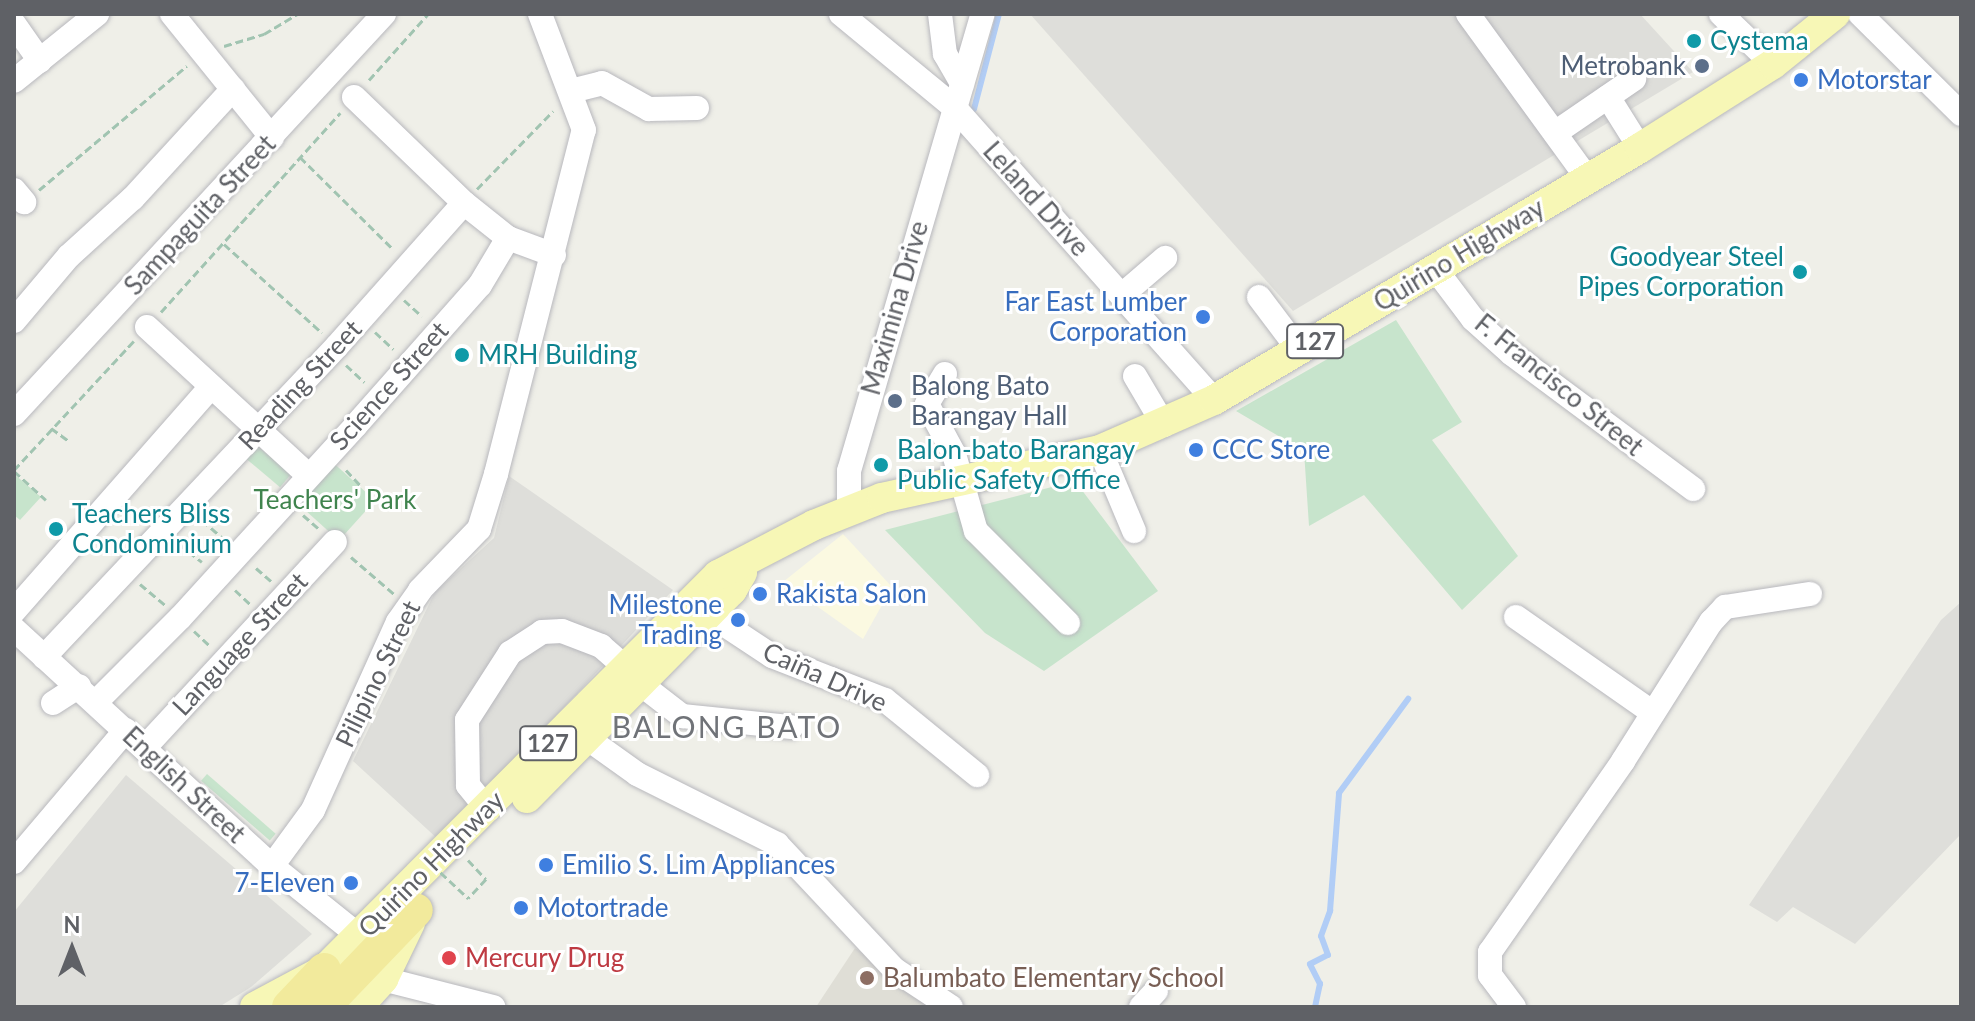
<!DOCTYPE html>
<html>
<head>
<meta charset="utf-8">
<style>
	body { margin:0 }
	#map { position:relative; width:1975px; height:1021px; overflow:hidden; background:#efefe8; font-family:Lato,sans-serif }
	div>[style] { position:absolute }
	.commercial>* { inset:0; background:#fbf9e1 }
	.industrial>* { inset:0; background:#dededa }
	.education>* { inset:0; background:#dfded6 }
	.green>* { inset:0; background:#c7e4cc; transform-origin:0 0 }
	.stream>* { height:6px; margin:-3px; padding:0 3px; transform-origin:3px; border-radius:3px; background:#b1cdf6 }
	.path>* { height:3px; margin-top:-1.5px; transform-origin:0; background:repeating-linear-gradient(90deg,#a1c4b1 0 8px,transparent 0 12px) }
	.roads { filter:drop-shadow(0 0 2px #b8b8bd) drop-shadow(0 0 2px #b8b8bd) }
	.minor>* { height:24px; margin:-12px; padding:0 12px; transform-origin:12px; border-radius:12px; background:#fff }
	.major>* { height:30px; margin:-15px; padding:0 15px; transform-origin:15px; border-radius:15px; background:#f7f7b6 }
	.highway>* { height:34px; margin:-17px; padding:0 17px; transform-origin:17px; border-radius:17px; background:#f2ea9c }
	.path-bridge>* { height:3px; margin-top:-1.5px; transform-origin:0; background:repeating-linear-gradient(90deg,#a1c4b1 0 8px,transparent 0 12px) }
	.dots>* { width:22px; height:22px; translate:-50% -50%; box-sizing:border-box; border:4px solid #fff; border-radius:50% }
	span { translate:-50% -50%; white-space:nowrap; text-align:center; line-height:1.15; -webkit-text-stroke:6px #fff; paint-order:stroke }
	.shield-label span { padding:2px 6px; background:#fff; border:2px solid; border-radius:6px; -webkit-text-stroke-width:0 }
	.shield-label { font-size:24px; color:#5f6166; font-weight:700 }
	.culture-label { font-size:26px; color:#0d838f }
	.left { translate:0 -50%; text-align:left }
	.right { translate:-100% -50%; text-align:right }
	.service-label { font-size:26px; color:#4e5e75 }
	.shop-label { font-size:26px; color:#366cbe }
	.street-label { font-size:26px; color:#5f6166 }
	.park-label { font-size:26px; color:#40844e }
	.health-label { font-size:26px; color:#be3a42 }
	.education-label { font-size:26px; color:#785e54 }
	.quarter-label { font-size:30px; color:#707378; letter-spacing:2px }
	.frame { position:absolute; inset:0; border:16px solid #5f6166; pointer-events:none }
	.north { position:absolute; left:32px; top:909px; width:80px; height:80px; -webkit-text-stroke:6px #fff; paint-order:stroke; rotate:0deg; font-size:22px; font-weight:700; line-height:32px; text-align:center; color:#5f6166 }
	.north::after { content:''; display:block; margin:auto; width:28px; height:36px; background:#5f6166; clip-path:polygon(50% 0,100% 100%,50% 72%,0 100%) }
</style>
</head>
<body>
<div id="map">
	<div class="commercial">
		<i style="clip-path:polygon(843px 534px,892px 587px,863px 639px,783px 582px)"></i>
	</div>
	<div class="industrial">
		<i style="clip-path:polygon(1030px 14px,1640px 14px,1693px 72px,1293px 311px)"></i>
		<i style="clip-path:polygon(509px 476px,673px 590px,440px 841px,353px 761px,435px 592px,494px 538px)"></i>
		<i style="clip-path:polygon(1961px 602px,1961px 834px,1855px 944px,1793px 907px,1777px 922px,1749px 905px,1941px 620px)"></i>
		<i style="clip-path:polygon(126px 775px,312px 934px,251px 987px,219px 1007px,14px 1007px,14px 912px)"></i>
	</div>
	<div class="education">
		<i style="clip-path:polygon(855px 948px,943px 1007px,816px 1007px)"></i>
	</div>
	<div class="green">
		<i style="clip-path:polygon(1396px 320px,1462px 422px,1432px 440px,1518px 556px,1462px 610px,1364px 495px,1309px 526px,1304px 451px,1236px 411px)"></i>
		<i style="left:255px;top:444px;width:47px;height:17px;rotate:40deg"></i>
		<i style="left:329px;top:459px;width:62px;height:54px;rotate:42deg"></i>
		<i style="clip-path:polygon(14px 474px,41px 497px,20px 520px,14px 515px)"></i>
		<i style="clip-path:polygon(1075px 481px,1158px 591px,1044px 671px,985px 633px,885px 530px)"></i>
		<i style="left:207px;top:774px;width:91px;height:9px;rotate:41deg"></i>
	</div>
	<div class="stream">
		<i style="left:974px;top:109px;width:98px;rotate:-75.3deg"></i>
		<i style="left:1315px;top:1007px;width:24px;rotate:-78deg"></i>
		<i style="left:1320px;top:984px;width:22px;rotate:-117deg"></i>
		<i style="left:1310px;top:964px;width:20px;rotate:-27deg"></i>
		<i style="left:1328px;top:955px;width:20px;rotate:-110deg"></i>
		<i style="left:1321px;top:936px;width:27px;rotate:-70deg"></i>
		<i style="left:1330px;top:911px;width:118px;rotate:-85.6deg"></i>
		<i style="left:1339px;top:793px;width:117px;rotate:-53.7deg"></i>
	</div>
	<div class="path">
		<i style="left:224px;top:46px;width:42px;rotate:-16.7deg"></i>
		<i style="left:264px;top:34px;width:39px;rotate:-31deg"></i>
		<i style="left:369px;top:80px;width:89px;rotate:-48.2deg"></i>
		<i style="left:300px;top:157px;width:132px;rotate:44.7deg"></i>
		<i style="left:477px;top:189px;width:109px;rotate:-45.7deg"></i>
		<i style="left:39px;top:190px;width:193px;rotate:-40deg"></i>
		<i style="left:224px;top:244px;width:132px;rotate:42.2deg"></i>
		<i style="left:404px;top:300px;width:24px;rotate:42deg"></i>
		<i style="left:161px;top:312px;width:268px;rotate:-48deg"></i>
		<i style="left:375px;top:332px;width:25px;rotate:43deg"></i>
		<i style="left:346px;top:365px;width:25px;rotate:43deg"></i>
		<i style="left:51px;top:428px;width:22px;rotate:36deg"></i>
		<i style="left:14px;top:470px;width:176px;rotate:-47.1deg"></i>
		<i style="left:346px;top:470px;width:21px;rotate:47deg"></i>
		<i style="left:14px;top:471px;width:43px;rotate:42.2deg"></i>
		<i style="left:303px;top:515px;width:20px;rotate:41deg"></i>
		<i style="left:202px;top:520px;width:29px;rotate:41deg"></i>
		<i style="left:179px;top:544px;width:29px;rotate:38deg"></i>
		<i style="left:351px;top:557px;width:57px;rotate:40.7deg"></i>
		<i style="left:256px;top:568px;width:20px;rotate:41deg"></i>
		<i style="left:140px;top:584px;width:33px;rotate:40deg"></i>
		<i style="left:235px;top:590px;width:21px;rotate:43deg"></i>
		<i style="left:194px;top:631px;width:21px;rotate:43deg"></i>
		<i style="left:468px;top:860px;width:26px;rotate:47deg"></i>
		<i style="left:486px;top:879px;width:26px;rotate:133deg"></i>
	</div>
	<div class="roads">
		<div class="minor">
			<i style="left:172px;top:14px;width:159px;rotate:51.1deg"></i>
			<i style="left:841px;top:14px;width:146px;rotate:39.5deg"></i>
			<i style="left:954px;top:107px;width:392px;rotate:48.4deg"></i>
			<i style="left:940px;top:14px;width:40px;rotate:82.9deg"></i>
			<i style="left:945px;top:54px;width:34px;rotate:60deg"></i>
			<i style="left:1468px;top:14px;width:204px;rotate:54deg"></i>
			<i style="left:1721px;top:14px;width:72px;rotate:43.9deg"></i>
			<i style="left:1860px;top:14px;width:142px;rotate:44.7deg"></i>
			<i style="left:14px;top:24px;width:45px;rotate:54.9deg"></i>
			<i style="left:14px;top:81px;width:107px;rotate:-38.9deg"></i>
			<i style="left:571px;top:91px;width:32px;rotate:-14deg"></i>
			<i style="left:602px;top:83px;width:54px;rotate:29deg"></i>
			<i style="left:649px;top:109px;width:48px;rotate:-1.2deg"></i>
			<i style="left:354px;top:97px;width:153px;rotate:43.9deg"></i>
			<i style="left:464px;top:203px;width:56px;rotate:38.5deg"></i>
			<i style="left:508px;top:238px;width:49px;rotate:20.3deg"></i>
			<i style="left:1608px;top:97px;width:60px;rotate:57.9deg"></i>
			<i style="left:1555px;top:133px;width:96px;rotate:-34.4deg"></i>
			<i style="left:14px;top:190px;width:16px;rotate:50deg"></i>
			<i style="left:1436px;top:270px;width:61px;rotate:52.9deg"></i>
			<i style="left:1473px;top:319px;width:52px;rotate:41.9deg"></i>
			<i style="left:1512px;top:354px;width:226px;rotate:36.7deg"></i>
			<i style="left:1122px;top:295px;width:57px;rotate:-40.7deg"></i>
			<i style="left:1259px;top:297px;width:66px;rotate:53deg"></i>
			<i style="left:14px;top:321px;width:85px;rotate:-49.8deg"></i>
			<i style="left:69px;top:256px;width:86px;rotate:-42.2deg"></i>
			<i style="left:133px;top:198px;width:148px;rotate:-47.5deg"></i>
			<i style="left:147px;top:327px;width:219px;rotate:42.6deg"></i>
			<i style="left:945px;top:374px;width:35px;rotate:121deg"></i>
			<i style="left:927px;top:404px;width:57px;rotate:61.6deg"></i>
			<i style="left:954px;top:454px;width:80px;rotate:74.1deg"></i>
			<i style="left:976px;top:531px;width:130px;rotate:45deg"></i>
			<i style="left:1135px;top:376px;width:57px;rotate:59.4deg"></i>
			<i style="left:14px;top:414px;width:545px;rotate:-47.23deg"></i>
			<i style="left:1100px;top:450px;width:88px;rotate:67.2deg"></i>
			<i style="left:849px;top:511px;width:40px;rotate:-90deg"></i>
			<i style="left:849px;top:471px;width:476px;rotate:-73.7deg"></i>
			<i style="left:14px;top:611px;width:297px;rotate:-48.7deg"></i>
			<i style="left:707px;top:613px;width:78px;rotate:33.5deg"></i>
			<i style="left:772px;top:656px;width:121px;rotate:21.3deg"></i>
			<i style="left:885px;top:700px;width:119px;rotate:39.2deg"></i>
			<i style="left:1516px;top:617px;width:167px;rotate:35deg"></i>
			<i style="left:14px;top:629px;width:350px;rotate:42.6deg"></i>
			<i style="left:272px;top:866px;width:112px;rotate:38.8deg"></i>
			<i style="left:44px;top:657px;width:427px;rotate:-46.7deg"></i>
			<i style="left:337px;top:346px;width:191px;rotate:-48.4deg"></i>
			<i style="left:638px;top:682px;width:56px;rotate:37.7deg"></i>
			<i style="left:682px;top:716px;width:110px;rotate:5.8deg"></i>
			<i style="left:96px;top:702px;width:119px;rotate:-45deg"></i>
			<i style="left:180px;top:618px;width:261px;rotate:-47.6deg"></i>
			<i style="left:356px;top:425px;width:187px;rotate:-48.5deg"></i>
			<i style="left:480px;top:285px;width:55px;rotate:-59.2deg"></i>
			<i style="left:53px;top:703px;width:31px;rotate:-33deg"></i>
			<i style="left:584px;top:736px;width:65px;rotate:35.6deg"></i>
			<i style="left:637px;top:774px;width:157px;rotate:26.6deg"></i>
			<i style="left:777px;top:844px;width:173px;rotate:46.9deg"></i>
			<i style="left:895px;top:970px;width:67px;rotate:33.5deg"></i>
			<i style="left:146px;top:746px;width:278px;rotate:-47.2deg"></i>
			<i style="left:488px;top:810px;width:32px;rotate:-129deg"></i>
			<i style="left:468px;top:785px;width:65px;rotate:-90.9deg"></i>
			<i style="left:467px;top:720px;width:80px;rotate:-57.3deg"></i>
			<i style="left:510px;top:653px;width:38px;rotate:-33deg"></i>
			<i style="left:542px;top:632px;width:20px;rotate:-3deg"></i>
			<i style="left:562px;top:631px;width:42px;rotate:21deg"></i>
			<i style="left:601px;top:646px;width:30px;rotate:41deg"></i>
			<i style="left:14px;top:862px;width:173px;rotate:-49.7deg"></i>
			<i style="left:272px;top:866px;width:69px;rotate:-53.8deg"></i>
			<i style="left:313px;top:810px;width:206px;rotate:-65.7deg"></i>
			<i style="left:398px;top:622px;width:39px;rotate:-55deg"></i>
			<i style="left:420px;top:590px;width:85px;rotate:-46deg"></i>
			<i style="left:479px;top:529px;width:58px;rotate:-72.8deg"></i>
			<i style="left:496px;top:474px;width:355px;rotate:-75.7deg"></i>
			<i style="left:584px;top:130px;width:124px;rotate:-110.8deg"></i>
			<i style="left:383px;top:979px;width:114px;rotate:14.3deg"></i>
			<i style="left:1141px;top:1007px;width:22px;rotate:-47deg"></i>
			<i style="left:1514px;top:1007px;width:40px;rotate:-127deg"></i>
			<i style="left:1490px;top:975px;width:23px;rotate:-90deg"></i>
			<i style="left:1490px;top:952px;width:233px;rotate:-55.1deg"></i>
			<i style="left:1623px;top:761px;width:165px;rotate:-57.7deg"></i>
			<i style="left:1711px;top:622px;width:21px;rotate:-47deg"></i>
			<i style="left:1725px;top:607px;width:86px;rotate:-8.7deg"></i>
		</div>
		<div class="major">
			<i style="left:527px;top:798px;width:292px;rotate:-45.4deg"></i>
			<i style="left:732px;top:590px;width:20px;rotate:-60deg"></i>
			<i style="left:255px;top:1007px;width:78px;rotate:-28.2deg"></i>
			<i style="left:324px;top:970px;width:558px;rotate:-45.07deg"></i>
			<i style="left:718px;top:575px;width:108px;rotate:-27.5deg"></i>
			<i style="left:814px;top:525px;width:73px;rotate:-21.7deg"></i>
			<i style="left:882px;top:498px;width:223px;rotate:-12.4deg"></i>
			<i style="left:1100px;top:450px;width:124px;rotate:-23.7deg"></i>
			<i style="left:1214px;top:400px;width:495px;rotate:-30.6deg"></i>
			<i style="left:1640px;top:148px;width:157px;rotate:-32.3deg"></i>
			<i style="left:1773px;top:64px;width:80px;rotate:-38.9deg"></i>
			<i style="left:358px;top:1007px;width:38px;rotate:-48deg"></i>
			<i style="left:383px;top:979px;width:62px;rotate:-64.3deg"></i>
		</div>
		<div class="highway">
			<i style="left:289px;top:1007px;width:51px;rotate:-46.6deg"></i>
			<i style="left:323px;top:1007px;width:134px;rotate:-46.2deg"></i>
		</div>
	</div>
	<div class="path-bridge">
		<i style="left:423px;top:856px;width:62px;rotate:43deg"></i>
	</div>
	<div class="dots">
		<i style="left:1694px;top:41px;background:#0f9aa8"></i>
		<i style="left:1702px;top:66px;background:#5c6f8a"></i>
		<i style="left:1801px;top:80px;background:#3f7fe0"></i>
		<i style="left:1800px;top:272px;background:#0f9aa8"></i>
		<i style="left:1203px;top:317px;background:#3f7fe0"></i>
		<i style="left:462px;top:355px;background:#0f9aa8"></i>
		<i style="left:895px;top:401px;background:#5c6f8a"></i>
		<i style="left:1196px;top:450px;background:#3f7fe0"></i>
		<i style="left:881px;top:465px;background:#0f9aa8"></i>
		<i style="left:56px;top:529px;background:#0f9aa8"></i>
		<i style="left:760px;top:594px;background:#3f7fe0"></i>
		<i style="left:738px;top:620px;background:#3f7fe0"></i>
		<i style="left:546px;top:865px;background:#3f7fe0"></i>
		<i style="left:351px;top:883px;background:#3f7fe0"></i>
		<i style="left:521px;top:908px;background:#3f7fe0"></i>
		<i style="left:449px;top:958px;background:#e0444e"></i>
		<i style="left:867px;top:978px;background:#8d6e63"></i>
	</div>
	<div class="shield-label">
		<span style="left:1315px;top:341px">127</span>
		<span style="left:548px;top:743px">127</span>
	</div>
	<div class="culture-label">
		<span class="left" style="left:1710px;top:41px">Cystema</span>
		<span class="right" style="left:1784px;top:272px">Goodyear Steel<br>Pipes Corporation</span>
		<span class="left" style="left:478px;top:355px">MRH Building</span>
		<span class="left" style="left:897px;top:465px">Balon-bato Barangay<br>Public Safety Office</span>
		<span class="left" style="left:72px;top:529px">Teachers Bliss<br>Condominium</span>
	</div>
	<div class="service-label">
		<span class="right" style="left:1686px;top:66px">Metrobank</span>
		<span class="left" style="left:911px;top:401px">Balong Bato<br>Barangay Hall</span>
	</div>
	<div class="shop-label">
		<span class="left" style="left:1817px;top:80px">Motorstar</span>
		<span class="right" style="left:1187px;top:317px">Far East Lumber<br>Corporation</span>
		<span class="left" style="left:1212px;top:450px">CCC Store</span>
		<span class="left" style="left:776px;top:594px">Rakista Salon</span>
		<span class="right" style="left:722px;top:620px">Milestone<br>Trading</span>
		<span class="left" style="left:562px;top:865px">Emilio S. Lim Appliances</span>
		<span class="right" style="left:335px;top:883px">7-Eleven</span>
		<span class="left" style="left:537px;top:908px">Motortrade</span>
	</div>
	<div class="street-label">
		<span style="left:1036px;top:199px;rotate:48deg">Leland Drive</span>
		<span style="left:200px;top:215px;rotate:-47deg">Sampaguita Street</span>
		<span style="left:1459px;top:255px;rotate:-31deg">Quirino Highway</span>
		<span style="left:895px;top:308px;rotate:-74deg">Maximina Drive</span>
		<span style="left:300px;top:385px;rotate:-47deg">Reading Street</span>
		<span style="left:1559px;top:385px;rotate:39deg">F. Francisco Street</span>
		<span style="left:389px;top:386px;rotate:-48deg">Science Street</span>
		<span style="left:240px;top:644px;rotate:-47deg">Language Street</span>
		<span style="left:378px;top:674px;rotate:-64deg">Pilipino Street</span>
		<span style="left:825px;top:677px;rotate:24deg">Caiña Drive</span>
		<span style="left:184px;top:785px;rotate:43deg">English Street</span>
		<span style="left:431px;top:864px;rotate:-45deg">Quirino Highway</span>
	</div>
	<div class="park-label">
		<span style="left:335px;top:500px">Teachers' Park</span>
	</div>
	<div class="health-label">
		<span class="left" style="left:465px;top:958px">Mercury Drug</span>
	</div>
	<div class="education-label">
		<span class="left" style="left:883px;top:978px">Balumbato Elementary School</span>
	</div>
	<div class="quarter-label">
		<span style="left:727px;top:726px">BALONG BATO</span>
	</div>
	<div class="frame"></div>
	<div class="north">N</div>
</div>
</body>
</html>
